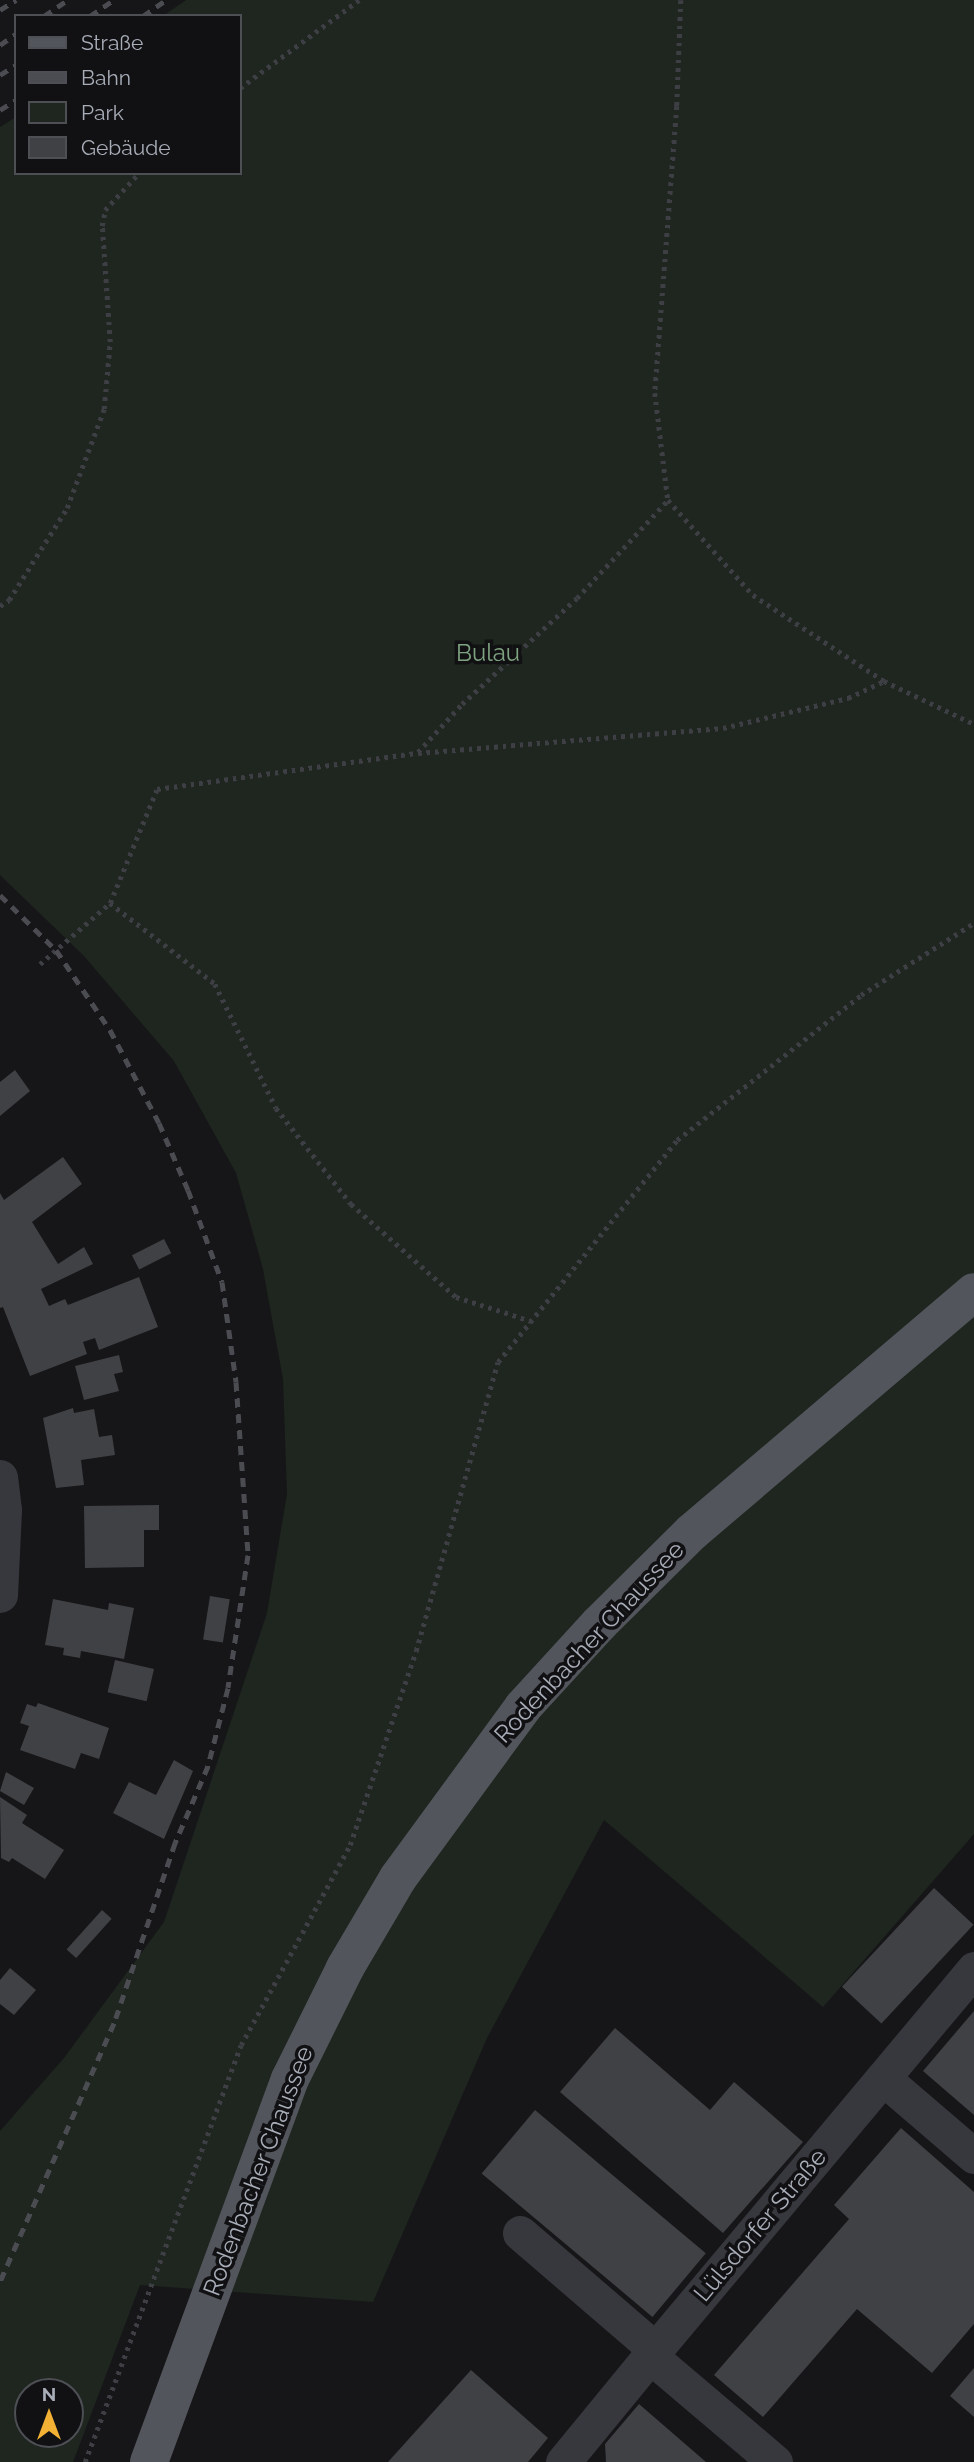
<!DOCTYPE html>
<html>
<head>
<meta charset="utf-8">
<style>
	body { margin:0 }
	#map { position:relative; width:974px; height:2462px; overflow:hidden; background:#161618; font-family:Raleway,sans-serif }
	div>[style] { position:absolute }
	.green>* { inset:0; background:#1e261f }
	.building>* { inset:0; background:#404145; transform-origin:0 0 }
	.path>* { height:4.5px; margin-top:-2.25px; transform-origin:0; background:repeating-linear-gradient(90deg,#3d3f44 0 3.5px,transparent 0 8.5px) }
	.minor>* { height:35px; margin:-17.5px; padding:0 17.5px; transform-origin:17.5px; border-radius:17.5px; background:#37383d }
	.major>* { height:38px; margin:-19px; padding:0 19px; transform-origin:19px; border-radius:19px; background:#53555c }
	.rail>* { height:5px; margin-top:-2.5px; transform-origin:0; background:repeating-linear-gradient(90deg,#4a4c52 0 9px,transparent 0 16px) }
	span { translate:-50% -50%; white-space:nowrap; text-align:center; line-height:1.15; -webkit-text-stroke:7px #111113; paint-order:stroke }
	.park-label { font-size:24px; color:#7fa381 }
	.street-label { font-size:24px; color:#a8adb8 }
	.legend { position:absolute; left:14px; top:14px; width:228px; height:161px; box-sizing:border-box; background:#111113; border:2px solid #4d4f55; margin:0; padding:9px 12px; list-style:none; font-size:21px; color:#a8adb8 }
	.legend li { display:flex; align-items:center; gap:14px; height:35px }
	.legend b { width:35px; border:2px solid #4d4f55 }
	.north { position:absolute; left:14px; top:2378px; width:70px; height:70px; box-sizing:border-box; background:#111113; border:2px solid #4d4f55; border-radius:50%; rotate:0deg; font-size:19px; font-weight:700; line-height:28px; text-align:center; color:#a8adb8 }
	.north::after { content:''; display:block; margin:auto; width:24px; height:32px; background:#f2b134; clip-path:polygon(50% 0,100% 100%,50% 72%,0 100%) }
</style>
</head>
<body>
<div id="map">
	<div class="green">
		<i style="clip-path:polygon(evenodd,186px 0,974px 0,974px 1834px,823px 2007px,604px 1820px,487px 2038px,373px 2302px,140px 2285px,73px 2462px,0 2462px,0 2131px,64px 2058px,164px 1922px,267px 1613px,287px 1494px,283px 1379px,263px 1269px,236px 1173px,174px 1061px,84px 956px,0 875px,0 127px,16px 117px,16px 173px,240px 173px,240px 16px,163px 16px,186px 0,28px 2392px,70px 2392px,70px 2434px,28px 2434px,28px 2392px)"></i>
	</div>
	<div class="building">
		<i style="clip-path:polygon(15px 1070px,30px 1091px,0 1116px,0 1082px)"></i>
		<i style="clip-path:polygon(63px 1157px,82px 1184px,32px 1222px,58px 1264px,84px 1247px,93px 1264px,41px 1289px,49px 1306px,65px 1299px,68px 1305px,139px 1277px,158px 1327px,99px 1350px,95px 1338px,83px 1342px,87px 1354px,30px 1376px,3px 1307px,0 1308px,0 1193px,4px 1200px)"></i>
		<i style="left:164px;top:1239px;width:16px;height:36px;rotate:63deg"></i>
		<i style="clip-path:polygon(119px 1355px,123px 1372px,114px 1374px,119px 1391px,84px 1400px,75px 1366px)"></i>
		<i style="clip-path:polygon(73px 1408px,74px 1413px,94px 1409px,99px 1437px,112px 1435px,115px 1455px,81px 1460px,84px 1485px,56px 1488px,43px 1418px)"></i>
		<i style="clip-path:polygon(159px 1505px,159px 1530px,144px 1530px,144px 1567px,85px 1568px,84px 1506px)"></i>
		<i style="left:210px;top:1596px;width:20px;height:44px;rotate:9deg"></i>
		<i style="clip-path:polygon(53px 1599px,108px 1610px,109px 1603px,134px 1608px,124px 1659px,81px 1651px,80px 1658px,63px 1655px,64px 1648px,45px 1645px)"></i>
		<i style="left:115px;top:1660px;width:40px;height:33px;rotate:13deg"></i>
		<i style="clip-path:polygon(38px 1703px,109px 1728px,99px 1759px,81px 1753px,75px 1769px,20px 1750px,29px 1726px,20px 1723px,27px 1704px,36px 1707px)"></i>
		<i style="clip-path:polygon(174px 1760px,193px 1771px,164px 1839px,113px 1813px,129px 1782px,156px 1795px)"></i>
		<i style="clip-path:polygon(6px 1772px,34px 1788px,24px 1805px,0 1791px)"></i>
		<i style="clip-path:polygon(0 1797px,27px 1815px,22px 1823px,64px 1850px,45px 1879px,12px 1858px,9px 1862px,1px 1858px)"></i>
		<i style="left:934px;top:1888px;width:54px;height:135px;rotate:43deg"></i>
		<i style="left:102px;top:1910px;width:13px;height:53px;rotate:42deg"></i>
		<i style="clip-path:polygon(10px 1968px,36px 1990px,14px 2015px,0 2004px,0 1980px)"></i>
		<i style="clip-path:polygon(974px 2011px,974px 2115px,923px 2071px)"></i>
		<i style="clip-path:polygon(615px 2028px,710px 2110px,734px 2082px,803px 2142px,723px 2233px,560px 2092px)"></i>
		<i style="left:535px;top:2110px;width:223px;height:83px;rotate:40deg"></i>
		<i style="clip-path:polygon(901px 2128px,974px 2192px,974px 2324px,932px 2373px,857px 2309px,763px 2417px,714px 2375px,849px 2219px,834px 2205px)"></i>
		<i style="clip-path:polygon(974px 2368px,974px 2417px,950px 2396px)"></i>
		<i style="clip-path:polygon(471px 2370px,548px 2438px,528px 2462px,388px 2462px)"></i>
		<i style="clip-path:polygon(639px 2404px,706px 2462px,606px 2462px,605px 2444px)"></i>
	</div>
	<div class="path">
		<i style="left:681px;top:0;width:106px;rotate:92.2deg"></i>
		<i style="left:677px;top:106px;width:288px;rotate:94.4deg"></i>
		<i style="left:655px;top:393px;width:108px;rotate:83.1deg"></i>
		<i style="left:668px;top:500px;width:127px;rotate:48.2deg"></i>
		<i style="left:753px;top:595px;width:157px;rotate:33.3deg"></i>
		<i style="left:884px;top:681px;width:100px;rotate:25.5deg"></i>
		<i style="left:240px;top:88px;width:148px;rotate:-36.5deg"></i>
		<i style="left:0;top:606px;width:11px;rotate:-34deg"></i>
		<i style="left:9px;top:600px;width:109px;rotate:-57.8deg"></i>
		<i style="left:67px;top:508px;width:106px;rotate:-69.5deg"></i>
		<i style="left:104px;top:409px;width:67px;rotate:-84.9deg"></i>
		<i style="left:110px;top:342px;width:116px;rotate:-93.9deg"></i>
		<i style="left:102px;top:226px;width:16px;rotate:-79deg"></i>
		<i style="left:105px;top:210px;width:50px;rotate:-47.4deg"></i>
		<i style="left:418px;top:752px;width:65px;rotate:-47.5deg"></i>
		<i style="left:462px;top:704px;width:156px;rotate:-42.7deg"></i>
		<i style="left:577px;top:598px;width:134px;rotate:-47.1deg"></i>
		<i style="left:110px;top:903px;width:133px;rotate:37.6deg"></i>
		<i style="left:215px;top:984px;width:138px;rotate:63.8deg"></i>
		<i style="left:276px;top:1108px;width:122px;rotate:52deg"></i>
		<i style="left:351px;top:1204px;width:140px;rotate:41.5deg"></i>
		<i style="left:456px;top:1297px;width:79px;rotate:17.7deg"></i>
		<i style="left:40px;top:964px;width:93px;rotate:-41.1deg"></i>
		<i style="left:110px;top:903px;width:123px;rotate:-67.6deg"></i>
		<i style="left:157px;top:789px;width:263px;rotate:-7.9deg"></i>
		<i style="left:418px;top:753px;width:306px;rotate:-4.7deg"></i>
		<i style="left:723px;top:728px;width:129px;rotate:-13.5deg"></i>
		<i style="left:848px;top:698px;width:40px;rotate:-25deg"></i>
		<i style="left:85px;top:2462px;width:445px;rotate:-69.5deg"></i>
		<i style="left:241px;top:2045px;width:228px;rotate:-61.4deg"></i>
		<i style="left:350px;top:1845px;width:205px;rotate:-71.2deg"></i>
		<i style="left:416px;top:1651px;width:300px;rotate:-74.2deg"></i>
		<i style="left:498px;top:1362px;width:285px;rotate:-51.1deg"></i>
		<i style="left:677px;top:1140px;width:234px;rotate:-38.2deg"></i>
		<i style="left:861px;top:995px;width:134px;rotate:-32.5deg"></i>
	</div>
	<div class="minor">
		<i style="left:0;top:1477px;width:33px;rotate:83deg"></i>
		<i style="left:4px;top:1510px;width:85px;rotate:92.7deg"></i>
		<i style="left:883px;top:2078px;width:120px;rotate:40.6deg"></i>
		<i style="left:520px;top:2233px;width:179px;rotate:40.7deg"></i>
		<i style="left:563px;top:2462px;width:137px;rotate:-50.6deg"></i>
		<i style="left:775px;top:2462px;width:164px;rotate:-139.7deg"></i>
		<i style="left:650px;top:2356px;width:505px;rotate:-50.06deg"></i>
	</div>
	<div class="major">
		<i style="left:149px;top:2462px;width:408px;rotate:-69.8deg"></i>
		<i style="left:290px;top:2079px;width:124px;rotate:-63.6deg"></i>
		<i style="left:345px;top:1968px;width:104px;rotate:-59.5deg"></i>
		<i style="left:398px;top:1878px;width:212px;rotate:-53.8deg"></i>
		<i style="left:523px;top:1707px;width:113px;rotate:-47.5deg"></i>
		<i style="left:599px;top:1624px;width:131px;rotate:-44.7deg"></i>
		<i style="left:692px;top:1532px;width:370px;rotate:-40.4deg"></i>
	</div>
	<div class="rail">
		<i style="left:0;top:10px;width:19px;rotate:-32deg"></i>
		<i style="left:44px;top:16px;width:29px;rotate:-34deg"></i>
		<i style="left:90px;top:16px;width:29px;rotate:-34deg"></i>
		<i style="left:143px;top:16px;width:28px;rotate:-35deg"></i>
		<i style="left:0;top:45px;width:19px;rotate:-35deg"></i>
		<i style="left:0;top:75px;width:19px;rotate:-32deg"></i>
		<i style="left:0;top:110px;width:19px;rotate:-32deg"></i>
		<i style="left:0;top:895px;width:78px;rotate:44.5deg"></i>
		<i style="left:56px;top:950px;width:97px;rotate:56deg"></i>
		<i style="left:110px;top:1030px;width:105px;rotate:62.2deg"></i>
		<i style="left:159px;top:1123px;width:73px;rotate:66.6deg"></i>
		<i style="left:188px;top:1190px;width:98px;rotate:69.7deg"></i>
		<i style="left:222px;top:1282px;width:101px;rotate:82deg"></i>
		<i style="left:236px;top:1382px;width:173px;rotate:86deg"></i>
		<i style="left:248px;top:1555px;width:134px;rotate:98.6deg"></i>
		<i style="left:228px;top:1688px;width:81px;rotate:104.4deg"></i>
		<i style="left:208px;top:1766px;width:84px;rotate:113.2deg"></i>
		<i style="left:175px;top:1843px;width:190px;rotate:108.7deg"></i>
		<i style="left:114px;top:2023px;width:283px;rotate:113.8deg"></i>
	</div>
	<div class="park-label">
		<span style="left:488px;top:653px">Bulau</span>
	</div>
	<div class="street-label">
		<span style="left:589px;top:1642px;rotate:-47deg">Rodenbacher Chaussee</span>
		<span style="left:258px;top:2171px;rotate:-69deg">Rodenbacher Chaussee</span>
		<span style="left:760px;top:2225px;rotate:-50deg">Lülsdorfer Straße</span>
	</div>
	<ul class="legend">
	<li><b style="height:9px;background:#53555c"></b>Straße</li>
	<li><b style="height:9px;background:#4a4c52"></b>Bahn</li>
	<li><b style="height:19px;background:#1e261f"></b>Park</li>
	<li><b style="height:19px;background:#404145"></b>Gebäude</li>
	</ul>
	<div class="north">N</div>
</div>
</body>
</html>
